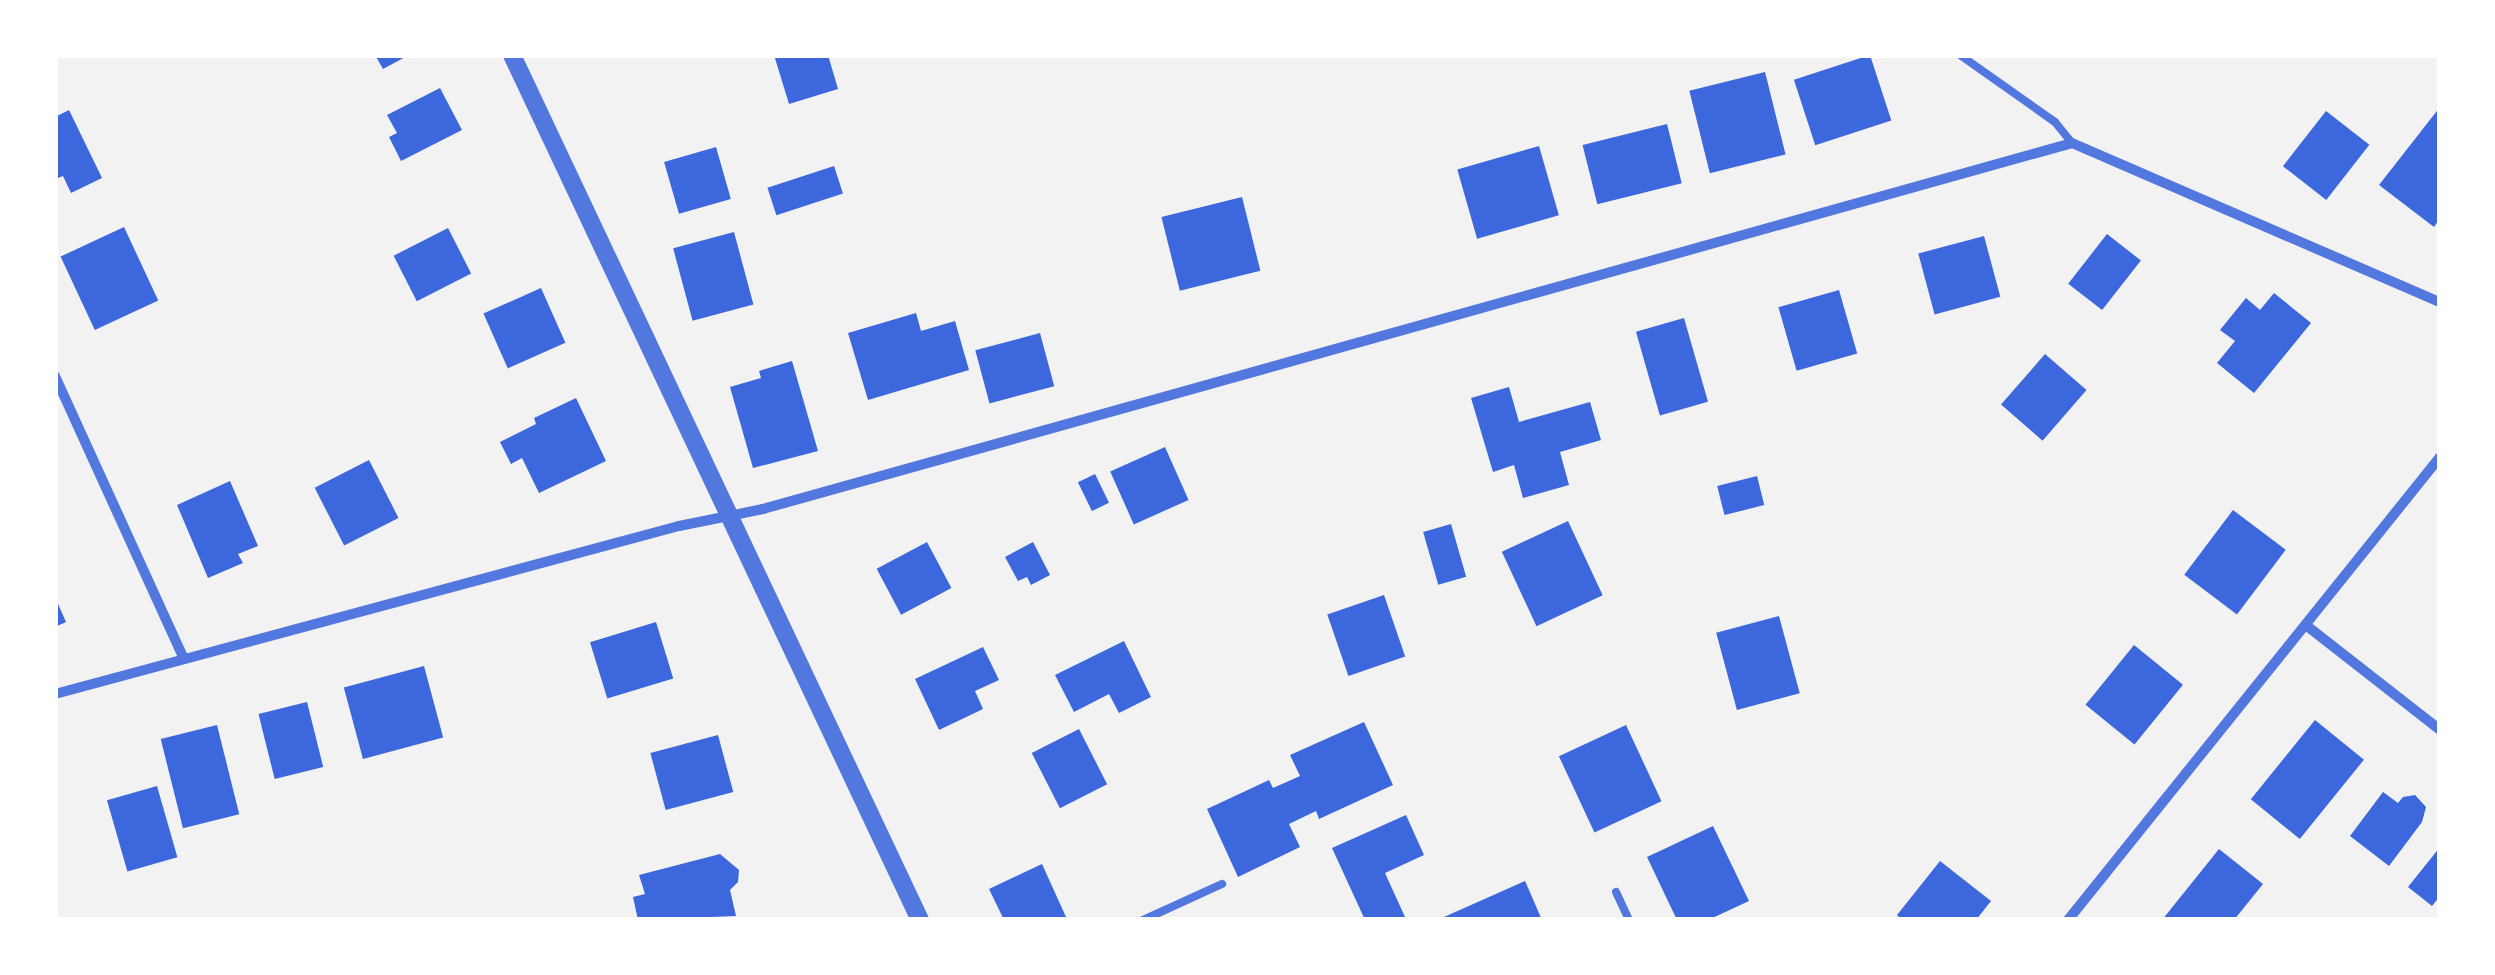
<!DOCTYPE html>
<html>
<head>
<meta charset="utf-8">
<style>
	body { margin:0 }
	#map { position:relative; width:2495px; height:975px; overflow:hidden; background:#f2f2f2; font-family:"Alegreya Sans",sans-serif }
	div>[style] { position:absolute }
	.building>* { inset:0; background:#3d67dc; transform-origin:0 0 }
	.service>* { height:8px; margin:-4px; padding:0 4px; transform-origin:4px; border-radius:4px; background:#5277de }
	.minor>* { height:10px; margin:-5px; padding:0 5px; transform-origin:5px; border-radius:5px; background:#5277de }
	.tertiary>* { height:18px; margin:-9px; padding:0 9px; transform-origin:9px; border-radius:9px; background:#5277de }
	span { translate:-50% -50%; white-space:nowrap; text-align:center; line-height:1.15; -webkit-text-stroke:9px #fff; paint-order:stroke }
	.frame { position:absolute; inset:0; border:58px solid #fff; pointer-events:none }
</style>
</head>
<body>
<div id="map">
	<div class="building">
		<i style="clip-path:polygon(375px 55px,409px 55px,383px 69px)"></i>
		<i style="clip-path:polygon(774px 55px,828px 55px,838px 89px,789px 104px)"></i>
		<i style="left:1870px;top:55px;width:69px;height:80px;rotate:72deg"></i>
		<i style="left:1765px;top:72px;width:85px;height:78px;rotate:76deg"></i>
		<i style="clip-path:polygon(440px 88px,462px 130px,401px 161px,389px 137px,397px 133px,387px 115px)"></i>
		<i style="clip-path:polygon(2440px 107px,2440px 218px,2434px 227px,2379px 185px)"></i>
		<i style="clip-path:polygon(69px 110px,102px 178px,71px 193px,63px 176px,58px 178px,55px 172px,55px 117px)"></i>
		<i style="left:2326px;top:111px;width:55px;height:70px;rotate:38deg"></i>
		<i style="left:1667px;top:124px;width:61px;height:87px;rotate:76deg"></i>
		<i style="left:1539px;top:146px;width:72px;height:85px;rotate:74deg"></i>
		<i style="left:716px;top:147px;width:54px;height:54px;rotate:74deg"></i>
		<i style="left:834px;top:166px;width:29px;height:70px;rotate:72deg"></i>
		<i style="left:1242px;top:197px;width:76px;height:83px;rotate:76deg"></i>
		<i style="left:124px;top:227px;width:81px;height:70px;rotate:65deg"></i>
		<i style="left:448px;top:228px;width:51px;height:61px;rotate:63deg"></i>
		<i style="left:734px;top:232px;width:75px;height:63px;rotate:75deg"></i>
		<i style="left:2107px;top:234px;width:43px;height:63px;rotate:38deg"></i>
		<i style="left:1984px;top:236px;width:63px;height:68px;rotate:75deg"></i>
		<i style="left:541px;top:288px;width:60px;height:63px;rotate:66deg"></i>
		<i style="left:1839px;top:290px;width:66px;height:63px;rotate:74deg"></i>
		<i style="clip-path:polygon(2274px 293px,2311px 323px,2254px 393px,2217px 363px,2235px 341px,2220px 330px,2246px 298px,2260px 310px)"></i>
		<i style="clip-path:polygon(916px 313px,921px 331px,955px 321px,969px 370px,868px 400px,848px 333px)"></i>
		<i style="left:1684px;top:318px;width:87px;height:50px;rotate:74deg"></i>
		<i style="left:1040px;top:333px;width:55px;height:67px;rotate:75deg"></i>
		<i style="left:2045px;top:354px;width:55px;height:67px;rotate:41deg"></i>
		<i style="clip-path:polygon(792px 361px,818px 451px,753px 468px,730px 387px,761px 378px,759px 371px)"></i>
		<i style="clip-path:polygon(1509px 387px,1519px 422px,1590px 402px,1601px 440px,1560px 452px,1569px 485px,1523px 498px,1514px 465px,1493px 472px,1471px 398px)"></i>
		<i style="clip-path:polygon(576px 398px,606px 461px,539px 493px,522px 458px,511px 464px,500px 442px,536px 424px,534px 418px)"></i>
		<i style="left:1165px;top:447px;width:58px;height:60px;rotate:66deg"></i>
		<i style="left:369px;top:460px;width:65px;height:61px;rotate:63deg"></i>
		<i style="left:1095px;top:474px;width:32px;height:19px;rotate:64deg"></i>
		<i style="left:1757px;top:476px;width:30px;height:41px;rotate:76deg"></i>
		<i style="clip-path:polygon(230px 481px,258px 546px,238px 554px,243px 563px,208px 578px,177px 505px)"></i>
		<i style="left:2233px;top:510px;width:66px;height:81px;rotate:37deg"></i>
		<i style="left:1568px;top:521px;width:82px;height:73px;rotate:65deg"></i>
		<i style="left:1451px;top:524px;width:55px;height:29px;rotate:74deg"></i>
		<i style="left:927px;top:542px;width:52px;height:57px;rotate:62deg"></i>
		<i style="clip-path:polygon(1033px 542px,1050px 575px,1031px 585px,1027px 577px,1018px 581px,1005px 557px)"></i>
		<i style="left:1384px;top:595px;width:65px;height:60px;rotate:71deg"></i>
		<i style="clip-path:polygon(55px 597px,66px 622px,55px 627px)"></i>
		<i style="left:1779px;top:616px;width:80px;height:65px;rotate:75deg"></i>
		<i style="left:656px;top:622px;width:59px;height:69px;rotate:73deg"></i>
		<i style="clip-path:polygon(1124px 641px,1151px 697px,1119px 713px,1109px 694px,1074px 712px,1055px 675px)"></i>
		<i style="left:2134px;top:645px;width:63px;height:77px;rotate:39deg"></i>
		<i style="clip-path:polygon(983px 647px,999px 680px,975px 691px,983px 709px,939px 730px,915px 679px)"></i>
		<i style="left:424px;top:666px;width:74px;height:83px;rotate:75deg"></i>
		<i style="left:307px;top:702px;width:67px;height:50px;rotate:76deg"></i>
		<i style="left:2315px;top:720px;width:63px;height:102px;rotate:39deg"></i>
		<i style="clip-path:polygon(1364px 722px,1393px 785px,1319px 819px,1316px 811px,1289px 824px,1300px 847px,1238px 877px,1207px 809px,1269px 780px,1273px 788px,1300px 776px,1290px 755px)"></i>
		<i style="left:217px;top:725px;width:92px;height:58px;rotate:76deg"></i>
		<i style="left:1626px;top:725px;width:84px;height:74px;rotate:65deg"></i>
		<i style="left:1079px;top:729px;width:62px;height:53px;rotate:63deg"></i>
		<i style="left:718px;top:735px;width:59px;height:70px;rotate:75deg"></i>
		<i style="left:157px;top:786px;width:74px;height:52px;rotate:74deg"></i>
		<i style="clip-path:polygon(2383px 792px,2398px 803px,2403px 797px,2415px 795px,2426px 807px,2422px 822px,2389px 866px,2350px 836px)"></i>
		<i style="clip-path:polygon(1406px 815px,1424px 855px,1385px 873px,1405px 917px,1365px 920px,1332px 848px)"></i>
		<i style="clip-path:polygon(1713px 826px,1749px 901px,1708px 920px,1677px 920px,1647px 857px)"></i>
		<i style="clip-path:polygon(2440px 847px,2440px 896px,2432px 906px,2408px 887px)"></i>
		<i style="clip-path:polygon(2219px 849px,2263px 884px,2234px 920px,2162px 920px)"></i>
		<i style="clip-path:polygon(720px 854px,739px 870px,738px 882px,730px 890px,736px 916px,638px 920px,633px 897px,645px 894px,639px 875px)"></i>
		<i style="clip-path:polygon(1940px 861px,1991px 901px,1976px 920px,1902px 920px,1897px 915px)"></i>
		<i style="clip-path:polygon(1042px 864px,1066px 917px,1004px 920px,989px 889px)"></i>
		<i style="clip-path:polygon(1525px 881px,1542px 920px,1445px 920px,1444px 917px)"></i>
	</div>
	<div class="service">
		<i style="left:1960px;top:55px;width:116px;rotate:35.2deg"></i>
		<i style="left:2055px;top:122px;width:27px;rotate:51deg"></i>
		<i style="left:1616px;top:892px;width:31px;rotate:65deg"></i>
		<i style="left:1143px;top:920px;width:87px;rotate:-24.5deg"></i>
	</div>
	<div class="minor">
		<i style="left:55px;top:376px;width:311px;rotate:65.5deg"></i>
		<i style="left:2307px;top:626px;width:169px;rotate:38deg"></i>
		<i style="left:55px;top:694px;width:646px;rotate:-15.07deg"></i>
		<i style="left:679px;top:526px;width:86px;rotate:-11.4deg"></i>
		<i style="left:763px;top:509px;width:1359px;rotate:-15.62deg"></i>
		<i style="left:2072px;top:143px;width:401px;rotate:23.4deg"></i>
		<i style="left:2068px;top:920px;width:594px;rotate:-51.22deg"></i>
	</div>
	<div class="tertiary">
		<i style="left:512px;top:55px;width:956px;rotate:64.75deg"></i>
	</div>
	<div class="frame"></div>
</div>
</body>
</html>
